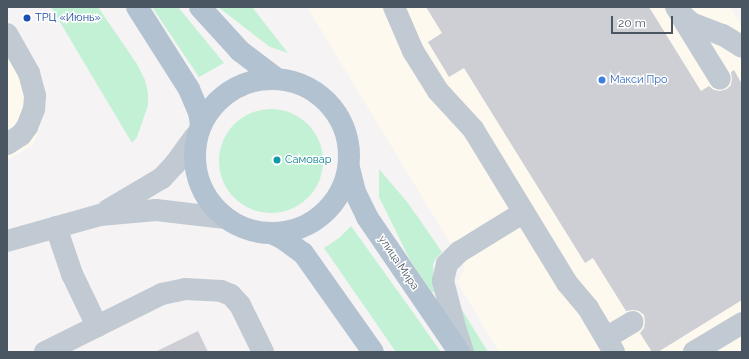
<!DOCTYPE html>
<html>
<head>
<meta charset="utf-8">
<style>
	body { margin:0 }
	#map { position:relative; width:749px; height:359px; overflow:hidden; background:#f5f3f3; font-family:Raleway,sans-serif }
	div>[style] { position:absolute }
	.commercial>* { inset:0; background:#fdf9ef }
	.green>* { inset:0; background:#c3f1d5 }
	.round { border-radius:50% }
	.building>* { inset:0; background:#cdcfd5 }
	.minor>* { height:22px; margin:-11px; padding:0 11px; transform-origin:11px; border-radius:11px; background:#c1cad2 }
	.major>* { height:22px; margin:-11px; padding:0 11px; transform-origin:11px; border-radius:11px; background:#b3c2d1 }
	.major>.ring { margin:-11px; padding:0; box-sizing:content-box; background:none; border:22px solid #b3c2d1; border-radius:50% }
	.dots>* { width:11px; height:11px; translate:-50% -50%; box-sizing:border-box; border:2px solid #fff; border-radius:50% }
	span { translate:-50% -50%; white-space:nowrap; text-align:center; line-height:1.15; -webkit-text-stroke:3px #fff; paint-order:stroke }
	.transit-label { font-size:11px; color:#164399 }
	.left { translate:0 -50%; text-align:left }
	.shop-label { font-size:11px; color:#366cbe }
	.culture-label { font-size:11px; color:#0d838f }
	.street-label { font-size:11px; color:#4a5661 }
	.frame { position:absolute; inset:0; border:8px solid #4a5661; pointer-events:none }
	.scale { position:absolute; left:611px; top:16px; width:62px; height:18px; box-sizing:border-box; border:2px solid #4a5661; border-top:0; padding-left:5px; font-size:12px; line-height:14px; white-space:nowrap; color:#4a5661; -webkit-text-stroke:3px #fff; paint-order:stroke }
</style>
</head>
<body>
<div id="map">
	<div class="commercial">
		<i style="clip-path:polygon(307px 7px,730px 7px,742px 25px,742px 352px,499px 352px,457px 282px,465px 268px)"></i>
		<i style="clip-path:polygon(7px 17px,34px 64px,44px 108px,40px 128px,33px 145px,7px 160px)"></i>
	</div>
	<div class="green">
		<i style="clip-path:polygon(51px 7px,98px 7px,137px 64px,145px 80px,148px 93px,148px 105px,137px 137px,132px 143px)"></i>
		<i style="clip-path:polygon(152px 7px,178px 7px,224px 63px,199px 77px)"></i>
		<i style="clip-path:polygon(218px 7px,252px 7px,288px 53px,270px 47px)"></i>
		<i class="round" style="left:219px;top:109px;width:104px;height:104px"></i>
		<i style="clip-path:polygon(379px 169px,408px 203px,442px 252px,435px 260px,433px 265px,434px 281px,437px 290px,432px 293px,409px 258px,379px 197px)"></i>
		<i style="clip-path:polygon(351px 226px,407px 304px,441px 352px,396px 352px,324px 248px,339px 238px)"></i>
		<i style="clip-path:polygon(462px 310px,488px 352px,474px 352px,468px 341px,459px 311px)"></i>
	</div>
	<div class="building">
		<i style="clip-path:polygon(426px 7px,649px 7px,701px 91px,709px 86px,714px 90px,720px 91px,727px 89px,731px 85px,732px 78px,731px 72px,734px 70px,742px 84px,742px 300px,658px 352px,652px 352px,640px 333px,644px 328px,645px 322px,644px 315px,639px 311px,633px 310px,626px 311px,593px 258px,585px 263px,464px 68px,449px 77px,428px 42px,442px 33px)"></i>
		<i style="clip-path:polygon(198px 331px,208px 352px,155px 352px)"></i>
	</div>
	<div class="minor">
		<i style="left:394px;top:7px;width:48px;rotate:66.6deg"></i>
		<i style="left:413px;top:51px;width:47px;rotate:58deg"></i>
		<i style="left:438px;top:91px;width:52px;rotate:47.4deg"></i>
		<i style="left:473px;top:129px;width:180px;rotate:58.6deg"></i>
		<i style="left:567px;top:283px;width:33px;rotate:50deg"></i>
		<i style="left:588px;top:308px;width:51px;rotate:59.4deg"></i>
		<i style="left:676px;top:7px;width:7px;rotate:56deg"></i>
		<i style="left:680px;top:13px;width:15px;rotate:42deg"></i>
		<i style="left:691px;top:23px;width:34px;rotate:21deg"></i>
		<i style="left:723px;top:35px;width:22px;rotate:32deg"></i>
		<i style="left:683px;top:19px;width:70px;rotate:58.3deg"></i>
		<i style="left:7px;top:34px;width:45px;rotate:60.6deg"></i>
		<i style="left:29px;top:73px;width:24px;rotate:75deg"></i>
		<i style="left:35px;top:96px;width:13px;rotate:94deg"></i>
		<i style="left:34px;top:109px;width:19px;rotate:111deg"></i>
		<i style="left:27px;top:127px;width:10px;rotate:127deg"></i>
		<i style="left:21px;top:135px;width:17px;rotate:147deg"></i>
		<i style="left:108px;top:210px;width:63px;rotate:-30.7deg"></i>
		<i style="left:162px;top:178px;width:19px;rotate:-47deg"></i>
		<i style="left:175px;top:164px;width:34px;rotate:-54deg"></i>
		<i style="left:56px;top:227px;width:50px;rotate:71.2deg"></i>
		<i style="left:72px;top:274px;width:58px;rotate:64.3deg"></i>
		<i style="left:7px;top:241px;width:97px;rotate:-15.6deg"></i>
		<i style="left:100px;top:215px;width:56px;rotate:-5.1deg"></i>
		<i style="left:156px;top:210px;width:68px;rotate:6.7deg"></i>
		<i style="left:606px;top:338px;width:31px;rotate:-31deg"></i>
		<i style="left:45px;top:352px;width:131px;rotate:-26.4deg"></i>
		<i style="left:162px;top:294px;width:24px;rotate:-12deg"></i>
		<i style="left:185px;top:289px;width:36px;rotate:3deg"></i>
		<i style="left:221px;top:291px;width:11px;rotate:22deg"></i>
		<i style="left:231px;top:295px;width:13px;rotate:48deg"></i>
		<i style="left:240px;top:305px;width:52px;rotate:63.9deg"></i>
		<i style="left:463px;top:352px;width:22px;rotate:-108deg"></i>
		<i style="left:456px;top:331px;width:52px;rotate:-104.6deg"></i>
		<i style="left:443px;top:281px;width:17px;rotate:-77deg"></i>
		<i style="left:447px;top:264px;width:17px;rotate:-45deg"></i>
		<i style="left:459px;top:252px;width:76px;rotate:-31.6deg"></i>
		<i style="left:694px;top:352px;width:56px;rotate:-31.1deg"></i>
	</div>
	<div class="major">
		<i style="left:137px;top:7px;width:97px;rotate:57.6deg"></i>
		<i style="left:189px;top:89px;width:25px;rotate:67deg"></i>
		<i style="left:199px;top:112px;width:12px;rotate:81deg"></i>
		<i style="left:200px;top:7px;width:59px;rotate:47.7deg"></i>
		<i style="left:240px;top:51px;width:46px;rotate:37.1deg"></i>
		<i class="ring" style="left:195px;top:79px;width:132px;height:132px"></i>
		<i style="left:349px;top:168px;width:25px;rotate:76deg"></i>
		<i style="left:355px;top:192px;width:28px;rotate:64deg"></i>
		<i style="left:367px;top:217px;width:163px;rotate:55.7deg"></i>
		<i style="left:271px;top:233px;width:12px;rotate:24deg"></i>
		<i style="left:282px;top:238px;width:26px;rotate:36deg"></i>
		<i style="left:303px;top:253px;width:121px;rotate:54.7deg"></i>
	</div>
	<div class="dots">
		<i style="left:27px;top:18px;background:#1a4fb4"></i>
		<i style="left:602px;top:80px;background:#3f7fe0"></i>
		<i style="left:277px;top:160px;background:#0f9aa8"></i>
	</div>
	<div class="transit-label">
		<span class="left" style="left:35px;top:18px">ТРЦ «Июнь»</span>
	</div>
	<div class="shop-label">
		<span class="left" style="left:610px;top:80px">Макси Про</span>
	</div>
	<div class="culture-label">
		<span class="left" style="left:285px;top:160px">Самовар</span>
	</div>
	<div class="street-label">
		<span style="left:398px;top:263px;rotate:56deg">улица Мира</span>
	</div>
	<div class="frame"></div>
	<div class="scale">20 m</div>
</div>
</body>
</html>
